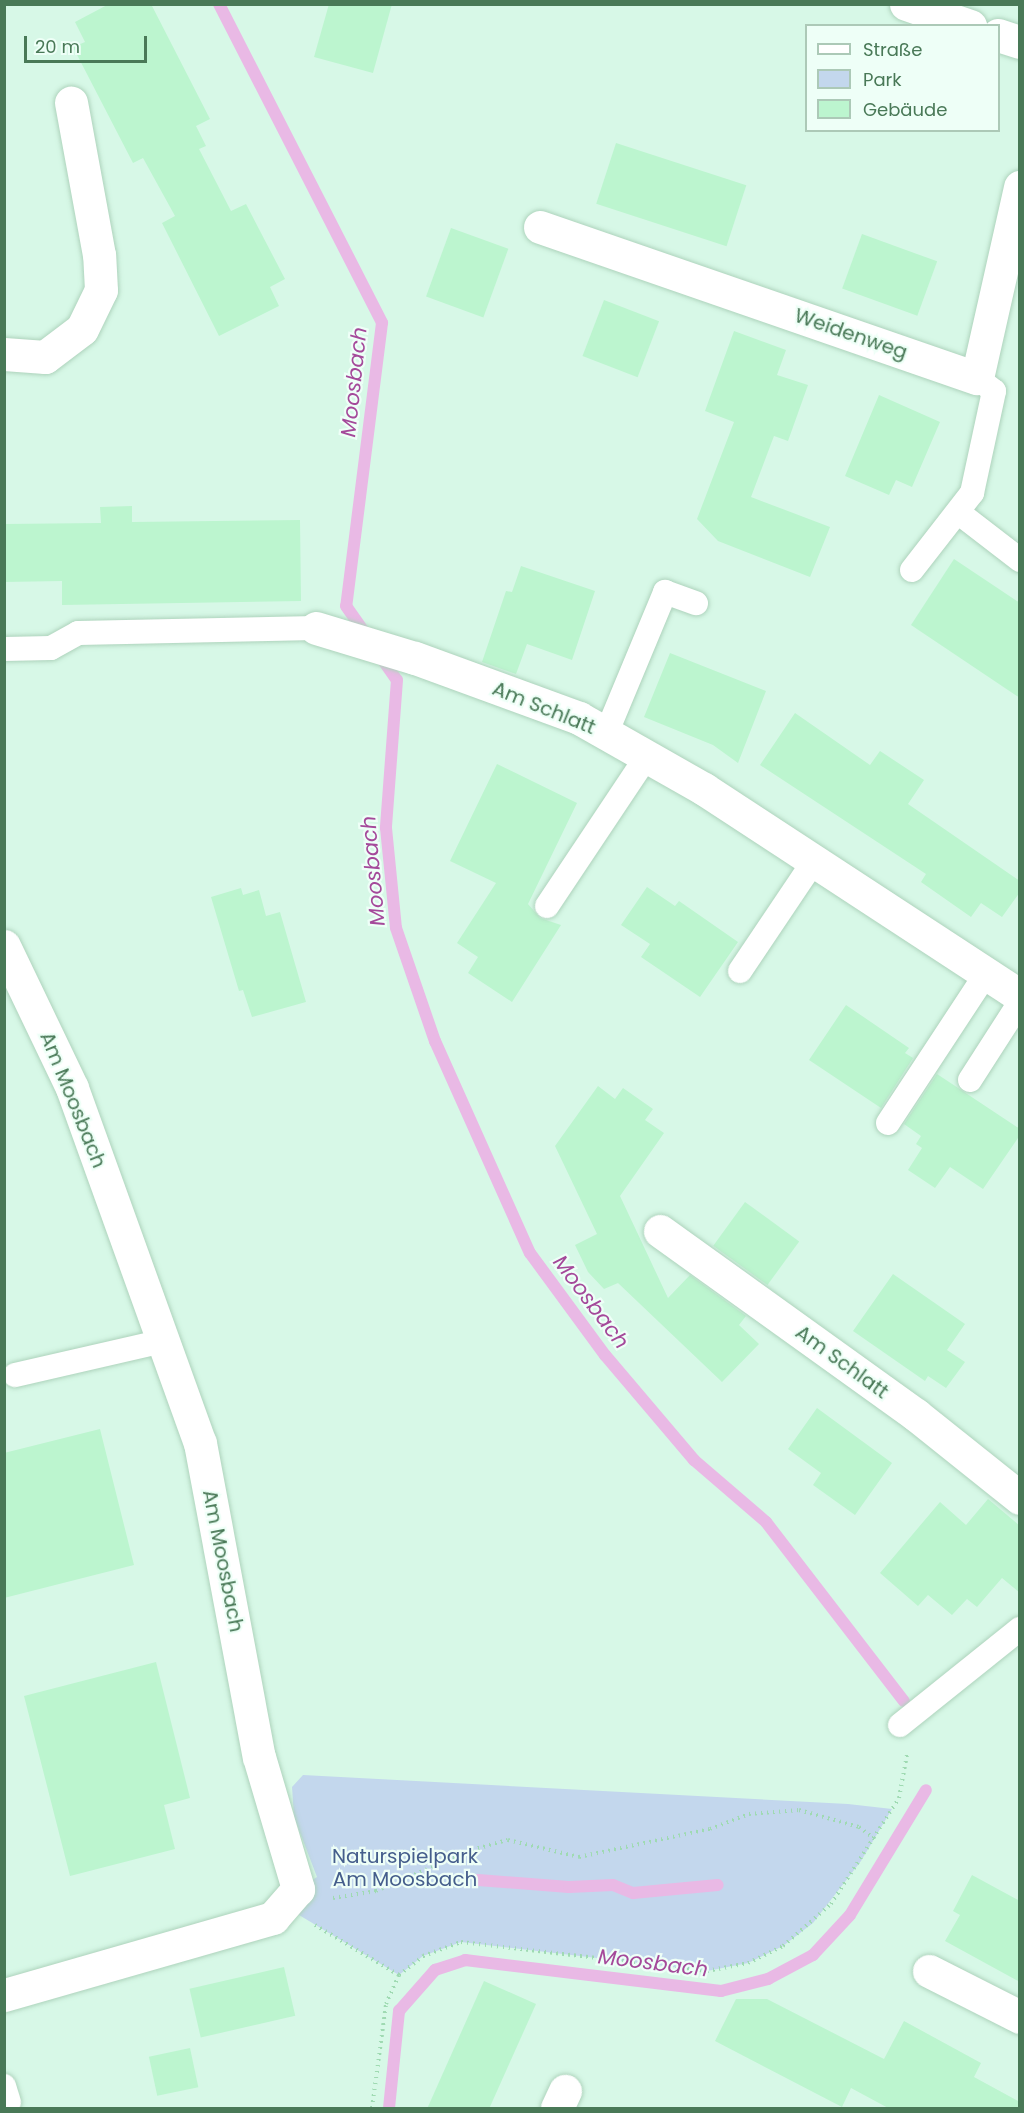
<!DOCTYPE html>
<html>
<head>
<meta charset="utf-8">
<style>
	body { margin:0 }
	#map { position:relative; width:1024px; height:2113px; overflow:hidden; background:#e6fef3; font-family:Poppins,sans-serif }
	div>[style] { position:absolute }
	.residential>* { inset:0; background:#d7f8e7 }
	.green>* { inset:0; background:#c3d7ed }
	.stream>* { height:12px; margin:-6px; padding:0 6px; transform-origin:6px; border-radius:6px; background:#e9b9e5 }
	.building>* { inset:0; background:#bcf5cf; transform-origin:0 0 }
	.path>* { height:4px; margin-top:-2px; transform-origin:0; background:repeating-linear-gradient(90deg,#9fdab2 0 1.5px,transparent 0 6px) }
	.roads { filter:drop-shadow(0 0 2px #aed3bc) drop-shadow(0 0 2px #aed3bc) }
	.service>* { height:24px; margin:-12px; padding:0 12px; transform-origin:12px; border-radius:12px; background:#fff }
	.minor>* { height:33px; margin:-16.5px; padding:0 16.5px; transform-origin:16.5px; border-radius:16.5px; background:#fff }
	span { translate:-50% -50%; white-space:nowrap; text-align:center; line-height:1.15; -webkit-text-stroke:4.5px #eefff7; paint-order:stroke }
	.street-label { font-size:20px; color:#497957 }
	.park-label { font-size:20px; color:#455e8c }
	.water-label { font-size:21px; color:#a4499a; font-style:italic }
	.frame { position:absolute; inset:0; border:6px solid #497957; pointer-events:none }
	.legend { position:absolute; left:805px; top:24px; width:195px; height:108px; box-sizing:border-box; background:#eefff7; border:2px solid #acc9b7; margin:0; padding:8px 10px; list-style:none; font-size:18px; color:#497957 }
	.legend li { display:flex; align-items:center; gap:12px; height:30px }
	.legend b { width:30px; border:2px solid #acc9b7 }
	.scale { position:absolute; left:24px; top:36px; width:123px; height:27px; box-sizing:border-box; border:3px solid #497957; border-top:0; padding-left:8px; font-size:18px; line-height:21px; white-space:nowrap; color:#497957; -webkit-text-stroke:4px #eefff7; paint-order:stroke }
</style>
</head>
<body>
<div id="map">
	<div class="residential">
		<i style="clip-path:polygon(evenodd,5px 5px,1019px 5px,1019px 2108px,5px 2108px,5px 5px,806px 26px,998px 26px,998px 130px,806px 130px,806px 26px)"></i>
	</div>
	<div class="green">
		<i style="clip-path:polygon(303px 1775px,848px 1804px,892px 1809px,861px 1861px,813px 1923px,783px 1946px,748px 1963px,707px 1971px,461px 1942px,423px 1956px,399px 1975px,284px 1906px,298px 1889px,317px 1877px,294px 1817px,292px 1787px)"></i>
	</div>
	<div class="stream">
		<i style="left:219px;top:4px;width:358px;rotate:62.9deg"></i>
		<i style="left:382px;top:323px;width:285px;rotate:97.2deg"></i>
		<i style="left:346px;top:606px;width:37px;rotate:55deg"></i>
		<i style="left:380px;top:656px;width:29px;rotate:55deg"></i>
		<i style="left:397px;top:680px;width:148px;rotate:94.3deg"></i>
		<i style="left:386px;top:828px;width:100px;rotate:84.3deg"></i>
		<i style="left:396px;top:928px;width:120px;rotate:71deg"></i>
		<i style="left:435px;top:1041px;width:232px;rotate:65.9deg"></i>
		<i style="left:530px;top:1253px;width:127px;rotate:53.7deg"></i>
		<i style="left:605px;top:1355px;width:138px;rotate:49.7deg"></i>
		<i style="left:694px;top:1460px;width:95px;rotate:40.7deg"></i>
		<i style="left:766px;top:1522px;width:226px;rotate:52.4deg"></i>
		<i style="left:478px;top:1880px;width:91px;rotate:4.4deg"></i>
		<i style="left:569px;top:1887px;width:44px;rotate:-2.6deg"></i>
		<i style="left:613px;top:1885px;width:22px;rotate:22deg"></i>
		<i style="left:633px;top:1893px;width:85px;rotate:-5.4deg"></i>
		<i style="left:389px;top:2108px;width:98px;rotate:-84.1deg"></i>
		<i style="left:399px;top:2011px;width:55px;rotate:-48.7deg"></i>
		<i style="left:435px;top:1970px;width:32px;rotate:-18deg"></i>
		<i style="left:465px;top:1960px;width:258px;rotate:6.9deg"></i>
		<i style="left:721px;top:1991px;width:49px;rotate:-14.3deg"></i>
		<i style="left:768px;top:1979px;width:51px;rotate:-28.1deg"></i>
		<i style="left:813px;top:1955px;width:54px;rotate:-47.2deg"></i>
		<i style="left:850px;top:1915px;width:146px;rotate:-58.7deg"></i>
	</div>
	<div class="building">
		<i style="clip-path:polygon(109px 4px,151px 4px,210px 119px,196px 126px,206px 146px,199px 149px,231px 211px,246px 204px,285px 279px,270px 287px,279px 306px,219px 336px,162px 223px,175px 216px,143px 158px,133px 163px,73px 47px,85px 42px,75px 22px)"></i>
		<i style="clip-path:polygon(329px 4px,392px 4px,373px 73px,314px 57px)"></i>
		<i style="left:616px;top:143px;width:137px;height:64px;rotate:18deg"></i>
		<i style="left:451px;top:228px;width:61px;height:73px;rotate:20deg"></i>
		<i style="left:862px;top:234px;width:80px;height:58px;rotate:20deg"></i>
		<i style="left:604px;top:300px;width:59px;height:60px;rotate:21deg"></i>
		<i style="clip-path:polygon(734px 331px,786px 350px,777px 375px,808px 385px,788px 441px,774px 436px,751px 497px,830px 527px,810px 577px,718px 541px,697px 519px,734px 422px,705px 411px)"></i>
		<i style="clip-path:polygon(879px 395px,940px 422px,912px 487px,896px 480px,889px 495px,845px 476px)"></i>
		<i style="clip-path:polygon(132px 506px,132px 522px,300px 520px,301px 601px,62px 605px,62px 581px,4px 582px,4px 524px,101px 523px,100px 507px)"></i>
		<i style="clip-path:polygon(954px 559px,1020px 603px,1020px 698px,911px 625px)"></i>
		<i style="clip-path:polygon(521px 566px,595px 591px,572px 660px,527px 644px,516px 674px,482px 662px,506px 591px,512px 592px)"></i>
		<i style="clip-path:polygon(670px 653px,766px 691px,738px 763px,713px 745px,644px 717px)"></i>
		<i style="clip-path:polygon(795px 713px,870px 765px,880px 751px,924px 780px,908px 804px,1020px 881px,1020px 892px,1002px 917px,981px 903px,971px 917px,921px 882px,926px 874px,760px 765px)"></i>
		<i style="clip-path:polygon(497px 764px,577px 803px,528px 904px,540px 918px,561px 925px,512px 1002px,468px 973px,478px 957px,457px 943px,496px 883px,450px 861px)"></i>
		<i style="clip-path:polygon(647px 887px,675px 906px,679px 901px,738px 942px,700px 997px,641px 957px,650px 944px,621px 925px)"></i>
		<i style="clip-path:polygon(241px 888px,243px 895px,259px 890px,266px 916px,280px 912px,306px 1002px,252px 1017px,243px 990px,239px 991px,211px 897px)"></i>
		<i style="clip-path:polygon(846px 1005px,909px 1048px,905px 1053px,913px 1058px,881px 1108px,809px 1060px)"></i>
		<i style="clip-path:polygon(937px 1074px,1020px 1129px,1020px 1135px,983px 1189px,950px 1167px,935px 1188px,908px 1170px,922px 1148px,916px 1144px,921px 1136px,904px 1124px)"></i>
		<i style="clip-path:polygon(598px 1086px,615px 1099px,623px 1088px,653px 1109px,645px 1120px,664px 1133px,620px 1196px,668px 1298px,690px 1275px,746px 1316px,739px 1325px,759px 1344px,722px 1382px,618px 1283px,604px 1289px,588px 1272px,575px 1245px,597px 1234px,555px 1146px)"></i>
		<i style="left:745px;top:1202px;width:67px;height:54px;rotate:36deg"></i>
		<i style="clip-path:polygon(893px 1274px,965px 1324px,947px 1350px,965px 1362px,946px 1388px,928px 1376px,925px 1381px,853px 1331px)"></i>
		<i style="clip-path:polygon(817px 1408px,892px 1463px,855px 1515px,813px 1485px,821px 1473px,788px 1449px)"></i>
		<i style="clip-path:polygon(100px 1429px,134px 1565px,4px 1598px,4px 1453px)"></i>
		<i style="clip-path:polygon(988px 1499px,1020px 1526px,1020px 1593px,1002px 1578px,977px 1607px,967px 1599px,952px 1615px,928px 1595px,918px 1606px,880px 1573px,940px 1502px,966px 1525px)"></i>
		<i style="clip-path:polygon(156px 1662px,190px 1798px,164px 1805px,175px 1849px,70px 1876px,24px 1696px)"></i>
		<i style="clip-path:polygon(972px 1875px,1020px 1901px,1020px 1982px,945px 1941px,960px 1915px,953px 1911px)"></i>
		<i style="left:284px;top:1967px;width:50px;height:97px;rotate:77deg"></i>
		<i style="clip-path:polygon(484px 1981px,536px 2004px,489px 2109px,427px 2109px)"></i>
		<i style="clip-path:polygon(736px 1999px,767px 1999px,884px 2059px,904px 2021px,981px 2063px,974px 2077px,1020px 2102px,1020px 2109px,890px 2109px,851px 2088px,842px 2107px,715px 2041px)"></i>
		<i style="left:190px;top:2048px;width:40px;height:42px;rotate:78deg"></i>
	</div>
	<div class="path">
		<i style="left:333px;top:1898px;width:44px;rotate:-9.2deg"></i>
		<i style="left:376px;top:1891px;width:104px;rotate:-23.1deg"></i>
		<i style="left:472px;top:1850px;width:37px;rotate:-16deg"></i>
		<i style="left:508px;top:1840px;width:73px;rotate:13.5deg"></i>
		<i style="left:579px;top:1857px;width:134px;rotate:-12.1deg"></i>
		<i style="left:710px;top:1829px;width:42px;rotate:-21deg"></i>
		<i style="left:749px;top:1814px;width:50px;rotate:-4.6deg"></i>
		<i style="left:799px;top:1810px;width:62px;rotate:15.8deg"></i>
		<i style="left:859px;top:1827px;width:20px;rotate:37deg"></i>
		<i style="left:315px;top:1925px;width:98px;rotate:30.8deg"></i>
		<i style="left:372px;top:2108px;width:105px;rotate:-82.3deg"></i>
		<i style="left:386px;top:2004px;width:32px;rotate:-66deg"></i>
		<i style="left:399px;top:1975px;width:31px;rotate:-38deg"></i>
		<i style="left:423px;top:1956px;width:40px;rotate:-20.2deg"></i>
		<i style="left:461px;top:1942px;width:248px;rotate:6.7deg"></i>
		<i style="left:707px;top:1971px;width:42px;rotate:-11deg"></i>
		<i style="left:748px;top:1963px;width:39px;rotate:-26deg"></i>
		<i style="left:783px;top:1946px;width:64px;rotate:-41.2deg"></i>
		<i style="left:831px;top:1904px;width:126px;rotate:-57.3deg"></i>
		<i style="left:899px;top:1798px;width:44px;rotate:-79.5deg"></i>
	</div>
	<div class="roads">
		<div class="service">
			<i style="left:959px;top:513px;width:77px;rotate:37.6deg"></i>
			<i style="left:912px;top:570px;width:98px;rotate:-52.1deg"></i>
			<i style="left:972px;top:493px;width:104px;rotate:-77.8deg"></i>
			<i style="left:994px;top:391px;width:21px;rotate:-143deg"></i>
			<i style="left:4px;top:649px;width:47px;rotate:-1.2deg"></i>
			<i style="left:51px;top:648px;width:31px;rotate:-29deg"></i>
			<i style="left:78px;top:633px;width:238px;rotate:-1.2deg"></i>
			<i style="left:606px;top:734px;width:154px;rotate:-67.4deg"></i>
			<i style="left:665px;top:592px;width:33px;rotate:20deg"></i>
			<i style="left:547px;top:906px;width:180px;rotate:-56.3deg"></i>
			<i style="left:740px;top:971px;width:133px;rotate:-56.1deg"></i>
			<i style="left:970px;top:1080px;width:93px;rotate:-57.3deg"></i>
			<i style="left:888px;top:1123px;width:178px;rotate:-56.7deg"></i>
			<i style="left:15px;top:1375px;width:153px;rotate:-12.9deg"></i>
			<i style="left:900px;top:1725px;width:154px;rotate:-38.7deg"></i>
			<i style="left:4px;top:2086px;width:17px;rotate:73deg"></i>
		</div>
		<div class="minor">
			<i style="left:906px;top:4px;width:68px;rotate:19deg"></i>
			<i style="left:998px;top:35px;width:23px;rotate:18deg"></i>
			<i style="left:540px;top:227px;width:462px;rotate:19.1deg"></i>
			<i style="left:977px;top:378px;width:196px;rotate:-77.3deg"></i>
			<i style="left:4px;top:354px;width:41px;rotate:4.2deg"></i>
			<i style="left:45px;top:357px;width:46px;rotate:-37.1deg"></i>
			<i style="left:82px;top:329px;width:43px;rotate:-64deg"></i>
			<i style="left:101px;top:290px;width:35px;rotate:-93deg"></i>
			<i style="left:99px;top:255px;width:155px;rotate:-100.4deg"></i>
			<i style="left:316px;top:628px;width:103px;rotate:16.9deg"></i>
			<i style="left:415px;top:658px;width:175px;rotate:20.1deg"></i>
			<i style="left:579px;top:718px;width:144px;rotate:29.6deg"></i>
			<i style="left:704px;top:789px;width:378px;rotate:33.2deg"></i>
			<i style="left:4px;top:946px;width:157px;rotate:64.4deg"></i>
			<i style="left:72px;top:1088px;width:377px;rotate:70.2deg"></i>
			<i style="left:200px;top:1443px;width:319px;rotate:79.4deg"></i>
			<i style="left:259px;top:1757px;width:138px;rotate:73.5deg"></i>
			<i style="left:298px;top:1889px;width:38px;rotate:131deg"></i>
			<i style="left:273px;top:1918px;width:280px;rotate:164deg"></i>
			<i style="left:660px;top:1231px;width:315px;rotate:35.7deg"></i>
			<i style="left:916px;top:1415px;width:133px;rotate:38.6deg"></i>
			<i style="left:929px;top:1971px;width:102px;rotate:26.8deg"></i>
			<i style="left:557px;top:2108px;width:19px;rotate:-65deg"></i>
		</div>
	</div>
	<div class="street-label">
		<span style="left:851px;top:334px;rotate:19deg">Weidenweg</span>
		<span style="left:544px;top:708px;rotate:22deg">Am Schlatt</span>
		<span style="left:73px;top:1100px;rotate:68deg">Am Moosbach</span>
		<span style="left:842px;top:1362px;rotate:36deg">Am Schlatt</span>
		<span style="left:223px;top:1561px;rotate:79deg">Am Moosbach</span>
	</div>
	<div class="park-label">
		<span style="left:405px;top:1868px">Naturspielpark<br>Am Moosbach</span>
	</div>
	<div class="water-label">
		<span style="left:354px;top:382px;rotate:-84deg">Moosbach</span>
		<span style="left:373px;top:871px;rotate:-95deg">Moosbach</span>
		<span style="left:591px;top:1302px;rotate:53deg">Moosbach</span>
		<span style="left:653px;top:1963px;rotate:7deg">Moosbach</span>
	</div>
	<div class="frame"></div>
	<ul class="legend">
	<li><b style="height:8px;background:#fff"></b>Straße</li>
	<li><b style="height:16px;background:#c3d7ed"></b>Park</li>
	<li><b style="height:16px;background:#bcf5cf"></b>Gebäude</li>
	</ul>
	<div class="scale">20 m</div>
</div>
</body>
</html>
